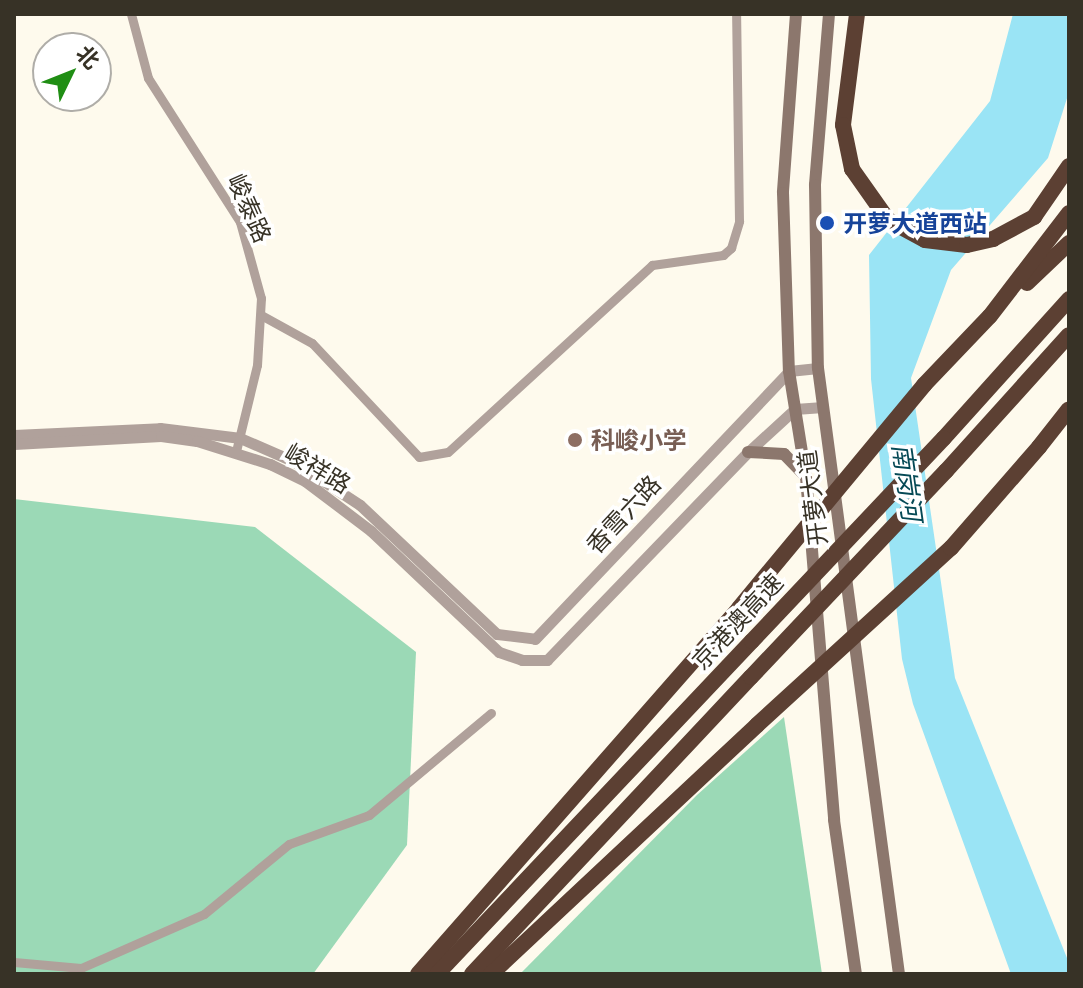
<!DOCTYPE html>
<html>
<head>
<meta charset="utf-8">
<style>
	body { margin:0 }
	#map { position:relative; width:1083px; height:988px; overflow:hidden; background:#fefaed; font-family:Manrope,"Noto Sans SC",sans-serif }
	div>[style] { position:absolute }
	.green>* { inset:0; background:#9bd9b6 }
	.water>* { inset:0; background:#9ae4f5 }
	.minor>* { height:9px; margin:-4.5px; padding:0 4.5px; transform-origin:4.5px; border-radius:4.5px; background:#b0a19b }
	.tertiary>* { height:11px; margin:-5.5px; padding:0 5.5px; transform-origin:5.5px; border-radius:5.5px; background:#b0a19b }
	.secondary>* { height:12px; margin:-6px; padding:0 6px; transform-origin:6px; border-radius:6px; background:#8c776d }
	.motorway>* { height:16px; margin:-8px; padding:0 8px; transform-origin:8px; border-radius:8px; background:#5c4033 }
	.motorway-bridge>* { height:16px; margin:-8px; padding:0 8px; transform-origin:8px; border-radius:8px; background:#5c4033 }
	.dots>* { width:22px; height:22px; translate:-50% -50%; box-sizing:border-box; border:4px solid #fff; border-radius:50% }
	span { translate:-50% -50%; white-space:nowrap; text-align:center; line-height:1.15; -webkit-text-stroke:7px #fff; paint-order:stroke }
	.street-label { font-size:24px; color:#373226 }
	.transit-label { font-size:24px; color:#164399; font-weight:700 }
	.left { translate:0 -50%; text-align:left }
	.education-label { font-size:24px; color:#785e54; font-weight:700 }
	.water-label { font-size:26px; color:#054955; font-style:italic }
	.frame { position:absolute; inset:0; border:16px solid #373226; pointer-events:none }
	.north { position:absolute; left:32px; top:32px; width:80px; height:80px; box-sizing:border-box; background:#fff; border:2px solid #afada8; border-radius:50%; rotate:47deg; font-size:22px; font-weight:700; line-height:32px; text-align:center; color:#373226 }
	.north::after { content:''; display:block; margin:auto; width:28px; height:36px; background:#208e14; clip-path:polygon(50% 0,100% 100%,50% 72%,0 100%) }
</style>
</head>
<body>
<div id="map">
	<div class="green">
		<i style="clip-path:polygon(14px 499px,255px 527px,416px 652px,407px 845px,313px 974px,14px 974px)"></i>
		<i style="clip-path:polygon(784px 717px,822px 974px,520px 974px,697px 795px)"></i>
	</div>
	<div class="water">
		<i style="clip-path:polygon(1013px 14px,1069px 14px,1069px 92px,1048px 158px,951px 270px,911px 378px,955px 678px,1069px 963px,1069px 974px,1011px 974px,913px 704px,902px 659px,871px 379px,869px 255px,990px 101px)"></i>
	</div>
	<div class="minor">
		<i style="left:131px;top:14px;width:66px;rotate:75.1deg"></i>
		<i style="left:148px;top:78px;width:171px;rotate:57.4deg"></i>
		<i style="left:240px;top:222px;width:79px;rotate:74.6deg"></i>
		<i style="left:261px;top:298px;width:67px;rotate:93.4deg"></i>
		<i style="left:257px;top:365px;width:89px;rotate:103.7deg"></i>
		<i style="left:261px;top:315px;width:58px;rotate:28.8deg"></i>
		<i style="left:312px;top:343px;width:156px;rotate:46.8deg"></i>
		<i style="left:419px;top:457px;width:29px;rotate:-10deg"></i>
		<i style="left:448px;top:452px;width:277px;rotate:-42.5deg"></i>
		<i style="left:652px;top:265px;width:72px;rotate:-8deg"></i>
		<i style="left:723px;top:255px;width:11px;rotate:-41deg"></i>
		<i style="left:731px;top:248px;width:28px;rotate:-73deg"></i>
		<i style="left:739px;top:221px;width:207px;rotate:-90.8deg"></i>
		<i style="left:14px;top:962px;width:67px;rotate:5.1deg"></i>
		<i style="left:81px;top:968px;width:134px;rotate:-23.7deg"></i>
		<i style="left:204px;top:914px;width:110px;rotate:-39.5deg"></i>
		<i style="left:289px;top:844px;width:85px;rotate:-19.9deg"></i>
		<i style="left:369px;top:815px;width:159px;rotate:-39.9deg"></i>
	</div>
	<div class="tertiary">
		<i style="left:14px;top:435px;width:146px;rotate:-2.7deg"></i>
		<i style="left:160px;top:428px;width:81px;rotate:7.1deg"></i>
		<i style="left:240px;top:438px;width:58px;rotate:23.5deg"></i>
		<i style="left:293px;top:461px;width:80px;rotate:33.3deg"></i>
		<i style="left:360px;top:505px;width:188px;rotate:43.3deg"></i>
		<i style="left:497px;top:634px;width:38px;rotate:7deg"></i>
		<i style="left:535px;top:639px;width:369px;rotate:-46.5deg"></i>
		<i style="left:789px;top:371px;width:29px;rotate:-6deg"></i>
		<i style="left:14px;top:444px;width:147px;rotate:-3.1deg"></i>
		<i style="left:161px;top:436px;width:36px;rotate:8deg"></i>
		<i style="left:197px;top:441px;width:77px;rotate:17.5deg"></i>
		<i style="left:270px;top:464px;width:39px;rotate:26deg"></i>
		<i style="left:305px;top:481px;width:83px;rotate:37.1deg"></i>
		<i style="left:371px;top:531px;width:176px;rotate:43.4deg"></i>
		<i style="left:499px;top:652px;width:24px;rotate:19deg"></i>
		<i style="left:522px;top:660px;width:25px"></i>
		<i style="left:547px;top:660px;width:289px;rotate:-46deg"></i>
		<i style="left:748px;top:452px;width:64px;rotate:-42.5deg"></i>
		<i style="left:795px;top:409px;width:28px;rotate:-4deg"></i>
	</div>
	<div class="secondary">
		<i style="left:796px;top:14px;width:179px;rotate:94.2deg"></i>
		<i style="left:783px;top:193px;width:178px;rotate:88.1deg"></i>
		<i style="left:789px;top:371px;width:107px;rotate:80.9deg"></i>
		<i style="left:806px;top:477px;width:344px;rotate:85.3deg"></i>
		<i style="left:834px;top:820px;width:156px;rotate:81.9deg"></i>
		<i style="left:829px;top:14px;width:172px;rotate:94.7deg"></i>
		<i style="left:815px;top:185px;width:183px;rotate:89.1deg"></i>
		<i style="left:818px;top:368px;width:611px;rotate:82.39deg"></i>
		<i style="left:748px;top:452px;width:36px;rotate:3deg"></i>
		<i style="left:784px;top:454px;width:28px;rotate:46deg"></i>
	</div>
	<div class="motorway">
		<i style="left:857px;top:14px;width:112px;rotate:97.2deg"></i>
		<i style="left:843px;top:125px;width:45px;rotate:78.4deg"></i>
		<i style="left:852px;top:169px;width:62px;rotate:54.8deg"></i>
		<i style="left:888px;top:220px;width:42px;rotate:28.4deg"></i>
		<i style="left:925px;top:240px;width:42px;rotate:6.8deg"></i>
		<i style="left:967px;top:245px;width:27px;rotate:-13deg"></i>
		<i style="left:993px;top:239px;width:47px;rotate:-28.2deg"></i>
		<i style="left:1034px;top:217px;width:62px;rotate:-55.5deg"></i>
		<i style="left:1027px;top:283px;width:58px;rotate:-43.6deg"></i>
		<i style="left:924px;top:385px;width:95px;rotate:-46.3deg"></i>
		<i style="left:990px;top:316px;width:130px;rotate:-52.5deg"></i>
		<i style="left:944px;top:438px;width:187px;rotate:-48deg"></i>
		<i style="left:1039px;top:447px;width:48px;rotate:-51.7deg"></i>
		<i style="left:946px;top:471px;width:183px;rotate:-47.9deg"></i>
		<i style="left:418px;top:974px;width:487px;rotate:-48.7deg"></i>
		<i style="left:437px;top:974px;width:458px;rotate:-46.6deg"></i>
		<i style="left:472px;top:974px;width:407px;rotate:-46.8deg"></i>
		<i style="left:491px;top:974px;width:364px;rotate:-43.1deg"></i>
	</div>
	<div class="motorway-bridge">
		<i style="left:739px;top:608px;width:290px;rotate:-50.3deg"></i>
		<i style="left:752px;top:641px;width:279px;rotate:-46.6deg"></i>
		<i style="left:751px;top:677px;width:284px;rotate:-46.6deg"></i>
		<i style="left:757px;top:725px;width:263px;rotate:-42.4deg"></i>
		<i style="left:951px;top:548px;width:134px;rotate:-48.9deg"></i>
	</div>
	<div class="dots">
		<i style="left:827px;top:223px;background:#1a4fb4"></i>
		<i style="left:575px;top:440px;background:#8d6e63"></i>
	</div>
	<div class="street-label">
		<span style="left:250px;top:208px;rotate:66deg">峻泰路</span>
		<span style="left:318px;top:468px;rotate:31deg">峻祥路</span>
		<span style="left:812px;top:498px;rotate:-97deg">开萝大道</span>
		<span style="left:623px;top:514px;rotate:-47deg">香雪六路</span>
		<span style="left:737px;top:621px;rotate:-47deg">京港澳高速</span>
	</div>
	<div class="transit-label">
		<span class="left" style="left:843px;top:223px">开萝大道西站</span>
	</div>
	<div class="education-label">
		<span class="left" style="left:591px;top:440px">科峻小学</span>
	</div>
	<div class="water-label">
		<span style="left:907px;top:482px;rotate:82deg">南岗河</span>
	</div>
	<div class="frame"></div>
	<div class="north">北</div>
</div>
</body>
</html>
